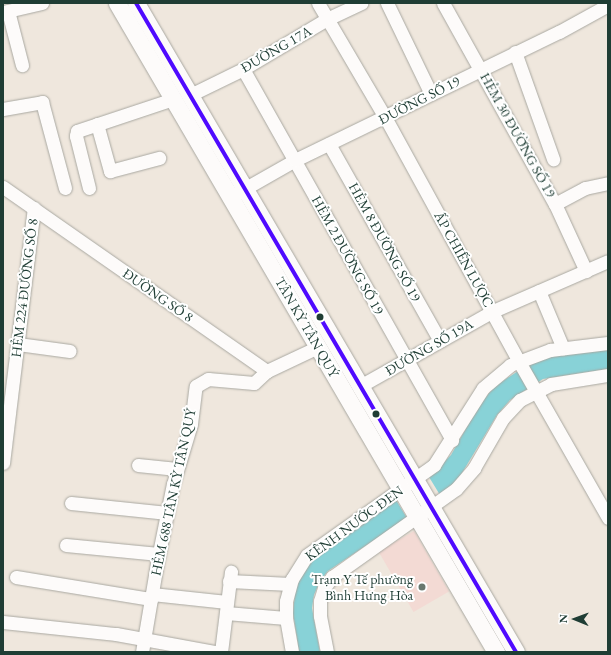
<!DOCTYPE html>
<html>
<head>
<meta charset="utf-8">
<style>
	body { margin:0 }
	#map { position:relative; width:611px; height:655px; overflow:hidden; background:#efe7dd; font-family:"EB Garamond",serif }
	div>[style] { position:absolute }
	.built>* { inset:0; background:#f3dad4; transform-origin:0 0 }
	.water>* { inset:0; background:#88d2d7 }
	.roads { filter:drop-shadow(0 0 1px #a9a8a1) drop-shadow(0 0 1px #a9a8a1) }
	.minor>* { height:13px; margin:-6.5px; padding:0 6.5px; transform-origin:6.5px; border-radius:6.5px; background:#fdfbfa }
	.major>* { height:17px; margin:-8.5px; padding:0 8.5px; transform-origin:8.5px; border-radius:8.5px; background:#fdfbfa }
	.bus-1>* { height:4px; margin:-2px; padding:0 2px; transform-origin:2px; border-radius:2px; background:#4f0aff }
	.dots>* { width:11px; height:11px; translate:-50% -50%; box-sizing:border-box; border:2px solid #fff; border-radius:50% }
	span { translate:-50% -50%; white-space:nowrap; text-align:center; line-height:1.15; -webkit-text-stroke:4px #fff; paint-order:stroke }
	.street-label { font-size:14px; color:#1f3d34 }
	.poi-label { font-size:14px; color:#1f3d34 }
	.right { translate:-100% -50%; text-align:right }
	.frame { position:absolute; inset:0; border:4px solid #1f3d34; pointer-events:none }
	.north { position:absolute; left:555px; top:599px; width:40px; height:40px; -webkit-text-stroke:3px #fff; paint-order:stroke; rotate:271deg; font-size:11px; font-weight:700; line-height:16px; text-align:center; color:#1f3d34 }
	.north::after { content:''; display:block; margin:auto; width:14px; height:18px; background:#1f3d34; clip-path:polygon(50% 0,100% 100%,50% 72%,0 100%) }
</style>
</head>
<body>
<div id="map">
	<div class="built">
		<i style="left:414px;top:531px;width:70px;height:41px;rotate:60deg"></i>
	</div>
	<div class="water">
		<i style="clip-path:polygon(608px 349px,608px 369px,543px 379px,510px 400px,497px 415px,459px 478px,440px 495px,429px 477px,451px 455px,478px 407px,494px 387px,533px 361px,550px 356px)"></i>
		<i style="clip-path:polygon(396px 500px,407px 518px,328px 571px,320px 581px,314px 595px,312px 608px,320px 652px,299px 652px,293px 613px,295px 593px,301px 575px,316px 555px)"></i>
	</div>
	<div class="roads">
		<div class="minor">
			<i style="left:318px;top:3px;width:132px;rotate:59.6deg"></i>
			<i style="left:385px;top:117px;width:277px;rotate:61.3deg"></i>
			<i style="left:518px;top:360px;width:182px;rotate:60.3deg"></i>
			<i style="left:387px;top:3px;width:101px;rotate:64.2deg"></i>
			<i style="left:443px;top:3px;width:230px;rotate:60.9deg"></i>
			<i style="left:555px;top:204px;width:74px;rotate:65.2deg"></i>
			<i style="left:8px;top:11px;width:56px;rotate:75.5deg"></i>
			<i style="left:3px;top:12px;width:40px;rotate:-13deg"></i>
			<i style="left:515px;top:52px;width:114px;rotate:70.4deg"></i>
			<i style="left:243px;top:69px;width:426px;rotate:60.6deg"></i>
			<i style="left:190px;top:95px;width:59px;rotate:-26.1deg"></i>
			<i style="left:243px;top:69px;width:98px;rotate:-30.8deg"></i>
			<i style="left:327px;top:19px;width:38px;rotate:-25deg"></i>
			<i style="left:3px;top:109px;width:40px;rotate:-10deg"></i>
			<i style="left:42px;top:102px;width:89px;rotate:75deg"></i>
			<i style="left:97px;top:124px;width:49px;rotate:74.5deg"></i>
			<i style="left:110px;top:171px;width:51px;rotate:-14.9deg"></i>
			<i style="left:329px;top:144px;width:226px;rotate:60.6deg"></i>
			<i style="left:3px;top:187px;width:322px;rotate:34.9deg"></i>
			<i style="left:267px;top:371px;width:56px;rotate:-25.2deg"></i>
			<i style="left:89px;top:188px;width:54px;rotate:-104deg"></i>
			<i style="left:76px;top:136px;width:5px;rotate:-79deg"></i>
			<i style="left:77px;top:131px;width:101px;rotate:-18.4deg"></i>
			<i style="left:237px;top:193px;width:67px;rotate:-29.6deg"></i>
			<i style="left:295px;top:160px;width:293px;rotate:-25.9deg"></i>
			<i style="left:559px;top:32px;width:56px;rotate:-28.9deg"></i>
			<i style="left:555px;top:204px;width:34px;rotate:-28deg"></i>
			<i style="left:585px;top:188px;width:24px;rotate:-12deg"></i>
			<i style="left:539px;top:291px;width:62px;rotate:67.2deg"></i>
			<i style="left:18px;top:344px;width:52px;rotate:7.7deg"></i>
			<i style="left:360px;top:386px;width:153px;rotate:-29.4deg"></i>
			<i style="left:493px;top:311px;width:125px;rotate:-23.5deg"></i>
			<i style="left:3px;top:463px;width:257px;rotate:-83.1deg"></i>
			<i style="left:138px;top:465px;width:39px;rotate:6deg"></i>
			<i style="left:71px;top:503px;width:97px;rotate:5.9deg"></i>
			<i style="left:66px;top:545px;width:93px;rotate:5.5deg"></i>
			<i style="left:16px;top:577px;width:137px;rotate:9.3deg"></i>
			<i style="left:229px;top:581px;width:61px;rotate:2.8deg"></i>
			<i style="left:152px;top:594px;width:75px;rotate:6.1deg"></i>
			<i style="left:226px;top:613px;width:60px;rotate:4.8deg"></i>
			<i style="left:3px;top:622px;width:114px;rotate:6.1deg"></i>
			<i style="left:116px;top:634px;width:101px;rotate:10.3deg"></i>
			<i style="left:142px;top:652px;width:90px;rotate:-80.4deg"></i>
			<i style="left:157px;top:563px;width:81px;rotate:-78.6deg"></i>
			<i style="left:173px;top:484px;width:63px;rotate:-73.3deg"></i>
			<i style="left:191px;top:424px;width:38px;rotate:-83deg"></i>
			<i style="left:196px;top:386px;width:14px;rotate:-30deg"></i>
			<i style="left:208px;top:379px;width:46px;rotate:5deg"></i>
			<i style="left:254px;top:383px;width:18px;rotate:-43deg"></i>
			<i style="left:221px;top:652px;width:81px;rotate:-82.9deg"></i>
			<i style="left:292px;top:652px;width:35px;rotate:-100deg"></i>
			<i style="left:286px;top:618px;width:17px;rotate:-90deg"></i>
			<i style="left:286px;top:601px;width:23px;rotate:-75deg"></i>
			<i style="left:292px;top:579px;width:28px;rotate:-58deg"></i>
			<i style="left:307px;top:555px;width:156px;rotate:-35.3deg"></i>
			<i style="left:434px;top:465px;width:91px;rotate:-57.5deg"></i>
			<i style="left:483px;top:388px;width:35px;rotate:-40deg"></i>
			<i style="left:510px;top:365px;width:43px;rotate:-20.6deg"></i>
			<i style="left:550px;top:350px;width:58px;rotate:-6.9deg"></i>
			<i style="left:327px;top:652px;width:37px;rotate:-101deg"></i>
			<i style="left:320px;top:616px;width:15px;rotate:-90deg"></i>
			<i style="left:320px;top:601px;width:14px;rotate:-73deg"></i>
			<i style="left:324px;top:588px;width:14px;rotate:-54deg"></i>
			<i style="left:332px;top:577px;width:152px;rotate:-35.4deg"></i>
			<i style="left:456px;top:489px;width:28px;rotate:-49deg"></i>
			<i style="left:474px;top:468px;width:58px;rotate:-59.9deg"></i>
			<i style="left:503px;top:418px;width:25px;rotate:-47deg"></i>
			<i style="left:520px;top:400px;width:35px;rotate:-27deg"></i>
			<i style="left:551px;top:384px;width:58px;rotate:-9deg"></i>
		</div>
		<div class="major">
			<i style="left:117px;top:3px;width:752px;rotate:59.72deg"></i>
			<i style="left:136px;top:3px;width:752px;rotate:59.65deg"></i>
		</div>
	</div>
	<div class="bus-1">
		<i style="left:136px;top:3px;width:752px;rotate:59.65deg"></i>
	</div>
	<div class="dots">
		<i style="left:320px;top:317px;background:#1f3d34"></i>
		<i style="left:376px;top:414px;background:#1f3d34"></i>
		<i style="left:422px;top:587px;background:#68786f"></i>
	</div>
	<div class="street-label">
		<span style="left:276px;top:49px;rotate:-30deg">ĐƯỜNG 17A</span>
		<span style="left:419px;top:100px;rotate:-27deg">ĐƯỜNG SỐ 19</span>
		<span style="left:518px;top:135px;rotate:61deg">HẺM 30 ĐƯỜNG SỐ 19</span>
		<span style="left:385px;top:242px;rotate:61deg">HẺM 8 ĐƯỜNG SỐ 19</span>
		<span style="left:348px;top:255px;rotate:61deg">HẺM 2 ĐƯỜNG SỐ 19</span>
		<span style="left:464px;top:259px;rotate:61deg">ẤP CHIẾN LƯỢC</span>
		<span style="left:24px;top:288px;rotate:-83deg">HẺM 224 ĐƯỜNG SỐ 8</span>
		<span style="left:158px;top:295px;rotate:35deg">ĐƯỜNG SỐ 8</span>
		<span style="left:307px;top:327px;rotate:60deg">TÂN KỲ TÂN QUÝ</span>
		<span style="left:429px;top:347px;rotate:-30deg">ĐƯỜNG SỐ 19A</span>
		<span style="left:173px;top:492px;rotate:-78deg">HẺM 688 TÂN KỲ TÂN QUÝ</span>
		<span style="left:354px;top:523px;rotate:-36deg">KÊNH NƯỚC ĐEN</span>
	</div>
	<div class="poi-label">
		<span class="right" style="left:413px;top:587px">Trạm Y Tế phường<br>Bình Hưng Hòa</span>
	</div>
	<div class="frame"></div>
	<div class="north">N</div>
</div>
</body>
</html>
